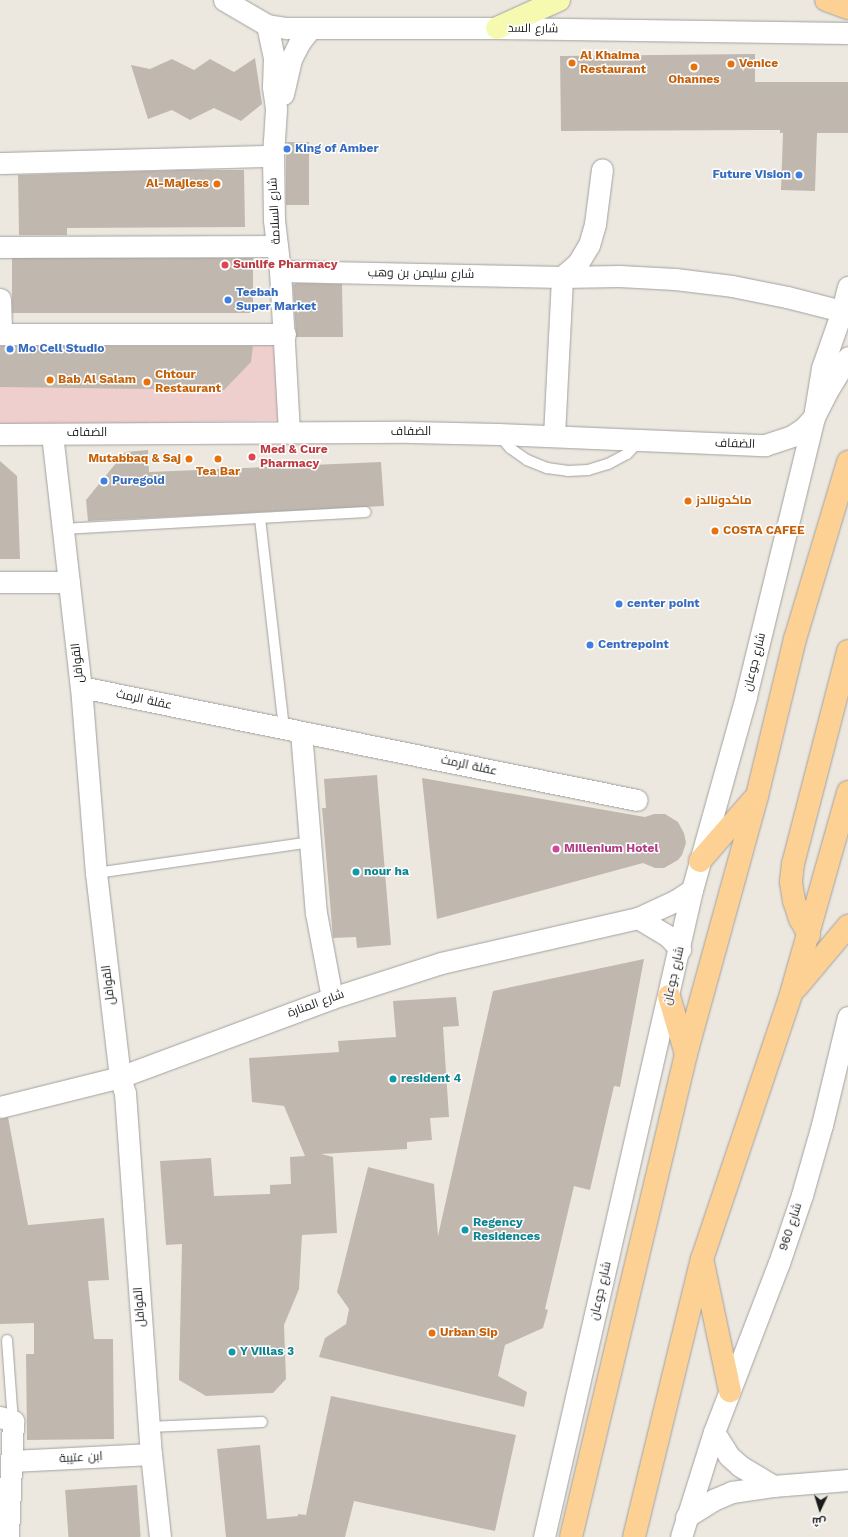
<!DOCTYPE html>
<html>
<head>
<meta charset="utf-8">
<style>
	body { margin:0 }
	#map { position:relative; width:848px; height:1537px; overflow:hidden; background:#ede8df; font-family:"Work Sans",Cairo,sans-serif }
	div>[style] { position:absolute }
	.commercial>* { inset:0; background:#efcfcd }
	.building>* { inset:0; background:#c0b8af; transform-origin:0 0 }
	.roads { filter:drop-shadow(0 0 1px #a1a1a1) drop-shadow(0 0 1px #a1a1a1) }
	.lane>* { height:10px; margin:-5px; padding:0 5px; transform-origin:5px; border-radius:5px; background:#fff }
	.street>* { height:21px; margin:-10.5px; padding:0 10.5px; transform-origin:10.5px; border-radius:10.5px; background:#fff }
	.secondary>* { height:22px; margin:-11px; padding:0 11px; transform-origin:11px; border-radius:11px; background:#f5fab0 }
	.primary>* { height:22px; margin:-11px; padding:0 11px; transform-origin:11px; border-radius:11px; background:#fdd194 }
	.dots>* { width:11px; height:11px; translate:-50% -50%; box-sizing:border-box; border:2px solid #fff; border-radius:50% }
	span { translate:-50% -50%; white-space:nowrap; text-align:center; line-height:1.15; -webkit-text-stroke:3px #fff; paint-order:stroke }
	.street-label { font-size:12px; color:#1a1a1a }
	.food-label { font-size:12px; color:#c56008; font-weight:700 }
	.left { translate:0 -50%; text-align:left }
	.right { translate:-100% -50%; text-align:right }
	.shop-label { font-size:12px; color:#366cbe; font-weight:700 }
	.health-label { font-size:12px; color:#be3a42; font-weight:700 }
	.hotel-label { font-size:12px; color:#b23c85; font-weight:700 }
	.culture-label { font-size:12px; color:#0d838f; font-weight:700 }
	.north { position:absolute; left:800px; top:1489px; width:40px; height:40px; -webkit-text-stroke:3px #fff; paint-order:stroke; rotate:184deg; font-size:11px; font-weight:700; line-height:16px; text-align:center; color:#1a1a1a }
	.north::after { content:''; display:block; margin:auto; width:14px; height:18px; background:#1a1a1a; clip-path:polygon(50% 0,100% 100%,50% 72%,0 100%) }
</style>
</head>
<body>
<div id="map">
	<div class="commercial">
		<i style="clip-path:polygon(0 336px,278px 343px,280px 420px,0 426px)"></i>
	</div>
	<div class="building">
		<i style="clip-path:polygon(755px 54px,755px 82px,848px 82px,848px 133px,817px 133px,815px 191px,781px 190px,783px 133px,780px 133px,780px 130px,561px 131px,560px 56px)"></i>
		<i style="clip-path:polygon(255px 58px,262px 104px,241px 121px,214px 108px,190px 120px,172px 110px,148px 119px,131px 65px,150px 69px,172px 59px,194px 70px,210px 59px,234px 72px)"></i>
		<i style="left:286px;top:142px;width:23px;height:63px"></i>
		<i style="clip-path:polygon(178px 170px,244px 170px,245px 227px,67px 228px,67px 235px,19px 235px,18px 175px)"></i>
		<i style="left:253px;top:258px;width:55px;height:241px;rotate:90deg"></i>
		<i style="clip-path:polygon(296px 283px,342px 284px,343px 337px,296px 337px,293px 285px)"></i>
		<i style="clip-path:polygon(0 346px,253px 346px,251px 362px,224px 390px,0 387px)"></i>
		<i style="clip-path:polygon(148px 450px,149px 472px,381px 462px,384px 506px,88px 521px,86px 500px,125px 452px)"></i>
		<i style="clip-path:polygon(0 461px,17px 476px,20px 559px,0 559px)"></i>
		<i style="clip-path:polygon(377px 775px,391px 945px,357px 948px,356px 937px,333px 938px,322px 808px,326px 808px,324px 779px)"></i>
		<i style="clip-path:polygon(422px 778px,645px 817px,654px 814px,665px 814px,678px 822px,684px 833px,686px 843px,682px 855px,678px 860px,664px 868px,655px 868px,643px 863px,437px 919px)"></i>
		<i style="clip-path:polygon(644px 959px,620px 1087px,614px 1086px,590px 1190px,574px 1186px,545px 1309px,548px 1310px,543px 1328px,505px 1345px,498px 1376px,527px 1392px,524px 1407px,319px 1357px,325px 1338px,346px 1324px,349px 1309px,337px 1292px,368px 1167px,434px 1184px,438px 1236px,493px 991px)"></i>
		<i style="clip-path:polygon(456px 997px,459px 1026px,443px 1027px,449px 1117px,430px 1118px,432px 1140px,407px 1142px,407px 1149px,321px 1154px,333px 1157px,337px 1233px,302px 1235px,299px 1289px,284px 1325px,286px 1379px,273px 1393px,206px 1396px,179px 1380px,182px 1244px,166px 1245px,160px 1161px,211px 1158px,214px 1196px,270px 1194px,270px 1185px,291px 1184px,290px 1157px,305px 1156px,284px 1106px,252px 1102px,249px 1058px,339px 1052px,338px 1041px,396px 1037px,393px 1001px)"></i>
		<i style="clip-path:polygon(8px 1117px,28px 1225px,104px 1218px,109px 1280px,88px 1281px,94px 1339px,113px 1339px,114px 1439px,27px 1440px,26px 1354px,34px 1354px,34px 1323px,0 1324px,0 1119px)"></i>
		<i style="clip-path:polygon(331px 1396px,516px 1435px,495px 1531px,354px 1501px,345px 1537px,226px 1537px,217px 1449px,260px 1445px,267px 1519px,298px 1516px,298px 1514px,306px 1515px)"></i>
		<i style="left:137px;top:1485px;width:52px;height:72px;rotate:86deg"></i>
	</div>
	<div class="roads">
		<div class="lane">
			<i style="left:500px;top:436px;width:16px;rotate:50deg"></i>
			<i style="left:510px;top:448px;width:21px;rotate:35deg"></i>
			<i style="left:527px;top:460px;width:22px;rotate:22deg"></i>
			<i style="left:547px;top:468px;width:21px;rotate:8deg"></i>
			<i style="left:568px;top:471px;width:20px;rotate:-3deg"></i>
			<i style="left:588px;top:470px;width:21px;rotate:-17deg"></i>
			<i style="left:608px;top:464px;width:21px;rotate:-28deg"></i>
			<i style="left:627px;top:454px;width:18px;rotate:-47deg"></i>
			<i style="left:260px;top:518px;width:211px;rotate:83.5deg"></i>
			<i style="left:63px;top:529px;width:303px;rotate:-3.2deg"></i>
			<i style="left:96px;top:873px;width:216px;rotate:-8.2deg"></i>
			<i style="left:7px;top:1340px;width:81px;rotate:85.8deg"></i>
			<i style="left:149px;top:1427px;width:113px;rotate:-2.5deg"></i>
		</div>
		<div class="street">
			<i style="left:224px;top:0;width:50px;rotate:30.2deg"></i>
			<i style="left:267px;top:25px;width:20px;rotate:9deg"></i>
			<i style="left:287px;top:28px;width:210px"></i>
			<i style="left:497px;top:28px;width:351px;rotate:0.8deg"></i>
			<i style="left:267px;top:25px;width:34px;rotate:78deg"></i>
			<i style="left:274px;top:58px;width:29px;rotate:92deg"></i>
			<i style="left:273px;top:87px;width:22px;rotate:82deg"></i>
			<i style="left:276px;top:109px;width:47px;rotate:93.7deg"></i>
			<i style="left:273px;top:156px;width:64px;rotate:89.1deg"></i>
			<i style="left:274px;top:220px;width:51px;rotate:83.3deg"></i>
			<i style="left:280px;top:271px;width:162px;rotate:86.8deg"></i>
			<i style="left:283px;top:94px;width:36px;rotate:-77deg"></i>
			<i style="left:291px;top:59px;width:18px;rotate:-63deg"></i>
			<i style="left:299px;top:43px;width:18px;rotate:-52deg"></i>
			<i style="left:0;top:163px;width:273px;rotate:-1.5deg"></i>
			<i style="left:0;top:247px;width:277px;rotate:-0.2deg"></i>
			<i style="left:280px;top:271px;width:282px;rotate:1.2deg"></i>
			<i style="left:562px;top:277px;width:57px;rotate:-1deg"></i>
			<i style="left:619px;top:276px;width:56px;rotate:3.1deg"></i>
			<i style="left:675px;top:279px;width:57px;rotate:7deg"></i>
			<i style="left:732px;top:286px;width:56px;rotate:11.3deg"></i>
			<i style="left:787px;top:297px;width:57px;rotate:14.3deg"></i>
			<i style="left:0;top:299px;width:35px;rotate:88deg"></i>
			<i style="left:0;top:334px;width:285px"></i>
			<i style="left:0;top:434px;width:411px;rotate:-0.3deg"></i>
			<i style="left:411px;top:432px;width:87px;rotate:1.3deg"></i>
			<i style="left:498px;top:434px;width:267px;rotate:2.4deg"></i>
			<i style="left:765px;top:445px;width:28px;rotate:-18deg"></i>
			<i style="left:792px;top:436px;width:14px;rotate:-34deg"></i>
			<i style="left:804px;top:428px;width:15px;rotate:-48deg"></i>
			<i style="left:814px;top:417px;width:27px;rotate:-63deg"></i>
			<i style="left:826px;top:393px;width:42px;rotate:-58.6deg"></i>
			<i style="left:52px;top:434px;width:255px;rotate:83.5deg"></i>
			<i style="left:81px;top:687px;width:187px;rotate:85.4deg"></i>
			<i style="left:96px;top:873px;width:205px;rotate:83.3deg"></i>
			<i style="left:120px;top:1077px;width:17px;rotate:73deg"></i>
			<i style="left:125px;top:1093px;width:362px;rotate:85.9deg"></i>
			<i style="left:151px;top:1454px;width:83px;rotate:83.8deg"></i>
			<i style="left:554px;top:436px;width:159px;rotate:-87.1deg"></i>
			<i style="left:562px;top:277px;width:21px;rotate:-41deg"></i>
			<i style="left:578px;top:263px;width:21px;rotate:-59deg"></i>
			<i style="left:589px;top:245px;width:22px;rotate:-74deg"></i>
			<i style="left:595px;top:224px;width:55px;rotate:-82.7deg"></i>
			<i style="left:0;top:582px;width:69px"></i>
			<i style="left:81px;top:687px;width:567px;rotate:11.49deg"></i>
			<i style="left:301px;top:732px;width:182px;rotate:85.3deg"></i>
			<i style="left:316px;top:913px;width:86px;rotate:79.3deg"></i>
			<i style="left:638px;top:918px;width:35px;rotate:31deg"></i>
			<i style="left:668px;top:936px;width:18px;rotate:47deg"></i>
			<i style="left:0;top:1107px;width:124px;rotate:-14deg"></i>
			<i style="left:120px;top:1077px;width:226px;rotate:-20.4deg"></i>
			<i style="left:332px;top:998px;width:114px;rotate:-17.8deg"></i>
			<i style="left:441px;top:963px;width:202px;rotate:-12.9deg"></i>
			<i style="left:638px;top:918px;width:41px;rotate:-24.7deg"></i>
			<i style="left:675px;top:901px;width:20px;rotate:-33deg"></i>
			<i style="left:0;top:1417px;width:14px;rotate:17deg"></i>
			<i style="left:13px;top:1421px;width:116px;rotate:92.5deg"></i>
			<i style="left:714px;top:1432px;width:28px;rotate:58deg"></i>
			<i style="left:729px;top:1456px;width:15px;rotate:42deg"></i>
			<i style="left:740px;top:1466px;width:39px;rotate:31deg"></i>
			<i style="left:12px;top:1461px;width:139px;rotate:-2.9deg"></i>
			<i style="left:686px;top:1517px;width:32px;rotate:-32deg"></i>
			<i style="left:713px;top:1500px;width:21px;rotate:-23deg"></i>
			<i style="left:732px;top:1492px;width:41px;rotate:-8.3deg"></i>
			<i style="left:773px;top:1486px;width:75px;rotate:-4.6deg"></i>
			<i style="left:544px;top:1537px;width:664px;rotate:-77.12deg"></i>
			<i style="left:692px;top:890px;width:201px;rotate:-74.4deg"></i>
			<i style="left:746px;top:696px;width:287px;rotate:-76.3deg"></i>
			<i style="left:814px;top:417px;width:50px;rotate:-80.7deg"></i>
			<i style="left:822px;top:368px;width:60px;rotate:-70.7deg"></i>
			<i style="left:842px;top:311px;width:25px;rotate:-76deg"></i>
			<i style="left:681px;top:1537px;width:110px;rotate:-72.6deg"></i>
			<i style="left:714px;top:1432px;width:181px;rotate:-69deg"></i>
			<i style="left:779px;top:1263px;width:72px;rotate:-71.3deg"></i>
			<i style="left:802px;top:1195px;width:73px;rotate:-74.1deg"></i>
			<i style="left:822px;top:1125px;width:111px;rotate:-76.5deg"></i>
		</div>
		<div class="secondary">
			<i style="left:497px;top:28px;width:68px;rotate:-24.3deg"></i>
		</div>
		<div class="primary">
			<i style="left:826px;top:0;width:23px;rotate:20deg"></i>
			<i style="left:700px;top:861px;width:81px;rotate:-49deg"></i>
			<i style="left:809px;top:935px;width:18px;rotate:-119deg"></i>
			<i style="left:800px;top:919px;width:19px;rotate:-108deg"></i>
			<i style="left:794px;top:901px;width:19px;rotate:-99deg"></i>
			<i style="left:791px;top:882px;width:18px;rotate:-84deg"></i>
			<i style="left:793px;top:864px;width:220px;rotate:-75.5deg"></i>
			<i style="left:797px;top:987px;width:80px;rotate:-50.1deg"></i>
			<i style="left:669px;top:996px;width:60px;rotate:73.7deg"></i>
			<i style="left:703px;top:1263px;width:131px;rotate:78.1deg"></i>
			<i style="left:571px;top:1537px;width:497px;rotate:-76.6deg"></i>
			<i style="left:686px;top:1054px;width:268px;rotate:-74.6deg"></i>
			<i style="left:757px;top:796px;width:162px;rotate:-76.4deg"></i>
			<i style="left:795px;top:639px;width:185px;rotate:-73.3deg"></i>
			<i style="left:634px;top:1537px;width:286px;rotate:-76.3deg"></i>
			<i style="left:702px;top:1259px;width:280px;rotate:-71.4deg"></i>
			<i style="left:791px;top:994px;width:210px;rotate:-74.2deg"></i>
		</div>
	</div>
	<div class="dots">
		<i style="left:572px;top:63px;background:#e8710a"></i>
		<i style="left:731px;top:64px;background:#e8710a"></i>
		<i style="left:694px;top:67px;background:#e8710a"></i>
		<i style="left:287px;top:149px;background:#3f7fe0"></i>
		<i style="left:799px;top:175px;background:#3f7fe0"></i>
		<i style="left:217px;top:184px;background:#e8710a"></i>
		<i style="left:225px;top:265px;background:#e0444e"></i>
		<i style="left:228px;top:300px;background:#3f7fe0"></i>
		<i style="left:10px;top:349px;background:#3f7fe0"></i>
		<i style="left:50px;top:380px;background:#e8710a"></i>
		<i style="left:147px;top:382px;background:#e8710a"></i>
		<i style="left:252px;top:457px;background:#e0444e"></i>
		<i style="left:189px;top:459px;background:#e8710a"></i>
		<i style="left:218px;top:459px;background:#e8710a"></i>
		<i style="left:104px;top:481px;background:#3f7fe0"></i>
		<i style="left:688px;top:501px;background:#e8710a"></i>
		<i style="left:715px;top:531px;background:#e8710a"></i>
		<i style="left:619px;top:604px;background:#3f7fe0"></i>
		<i style="left:590px;top:645px;background:#3f7fe0"></i>
		<i style="left:556px;top:849px;background:#d1479c"></i>
		<i style="left:356px;top:872px;background:#0f9aa8"></i>
		<i style="left:393px;top:1079px;background:#0f9aa8"></i>
		<i style="left:465px;top:1230px;background:#0f9aa8"></i>
		<i style="left:432px;top:1333px;background:#e8710a"></i>
		<i style="left:232px;top:1352px;background:#0f9aa8"></i>
	</div>
	<div class="street-label">
		<span style="left:533px;top:29px;rotate:1deg">شارع السد</span>
		<span style="left:275px;top:211px;rotate:-93deg">شارع السلامة</span>
		<span style="left:421px;top:274px;rotate:1deg">شارع سليمن بن وهب</span>
		<span style="left:411px;top:432px">الضفاف</span>
		<span style="left:87px;top:433px">الضفاف</span>
		<span style="left:735px;top:444px;rotate:2deg">الضفاف</span>
		<span style="left:755px;top:662px;rotate:-76deg">شارع جوعان</span>
		<span style="left:78px;top:663px;rotate:-96deg">القوافل</span>
		<span style="left:144px;top:700px;rotate:12deg">عقلة الرمث</span>
		<span style="left:469px;top:766px;rotate:12deg">عقلة الرمث</span>
		<span style="left:674px;top:976px;rotate:-77deg">شارع جوعان</span>
		<span style="left:109px;top:985px;rotate:-97deg">القوافل</span>
		<span style="left:316px;top:1004px;rotate:-20deg">شارع المنارة</span>
		<span style="left:791px;top:1227px;rotate:-72deg">شارع 960</span>
		<span style="left:601px;top:1291px;rotate:-77deg">شارع جوعان</span>
		<span style="left:140px;top:1307px;rotate:-94deg">القوافل</span>
		<span style="left:81px;top:1458px;rotate:-3deg">ابن عتيبة</span>
	</div>
	<div class="food-label">
		<span class="left" style="left:580px;top:63px">Al Khaima<br>Restaurant</span>
		<span class="left" style="left:739px;top:64px">Venice</span>
		<span style="left:694px;top:80px">Ohannes</span>
		<span class="right" style="left:209px;top:184px">Al-Majless</span>
		<span class="left" style="left:155px;top:382px">Chtour<br>Restaurant</span>
		<span class="left" style="left:58px;top:380px">Bab Al Salam</span>
		<span class="right" style="left:181px;top:459px">Mutabbaq &amp; Saj</span>
		<span style="left:218px;top:472px">Tea Bar</span>
		<span class="left" style="left:696px;top:501px">ماكدونالدز</span>
		<span class="left" style="left:723px;top:531px">COSTA CAFEE</span>
		<span class="left" style="left:440px;top:1333px">Urban Sip</span>
	</div>
	<div class="shop-label">
		<span class="left" style="left:295px;top:149px">King of Amber</span>
		<span class="right" style="left:791px;top:175px">Future Vision</span>
		<span class="left" style="left:236px;top:300px">Teebah<br>Super Market</span>
		<span class="left" style="left:18px;top:349px">Mo Cell Studio</span>
		<span class="left" style="left:112px;top:481px">Puregold</span>
		<span class="left" style="left:627px;top:604px">center point</span>
		<span class="left" style="left:598px;top:645px">Centrepoint</span>
	</div>
	<div class="health-label">
		<span class="left" style="left:233px;top:265px">Sunlife Pharmacy</span>
		<span class="left" style="left:260px;top:457px">Med &amp; Cure<br>Pharmacy</span>
	</div>
	<div class="hotel-label">
		<span class="left" style="left:564px;top:849px">Millenium Hotel</span>
	</div>
	<div class="culture-label">
		<span class="left" style="left:364px;top:872px">nour ha</span>
		<span class="left" style="left:401px;top:1079px">resident 4</span>
		<span class="left" style="left:473px;top:1230px">Regency<br>Residences</span>
		<span class="left" style="left:240px;top:1352px">Y Villas 3</span>
	</div>
	<div class="north">ش</div>
</div>
</body>
</html>
